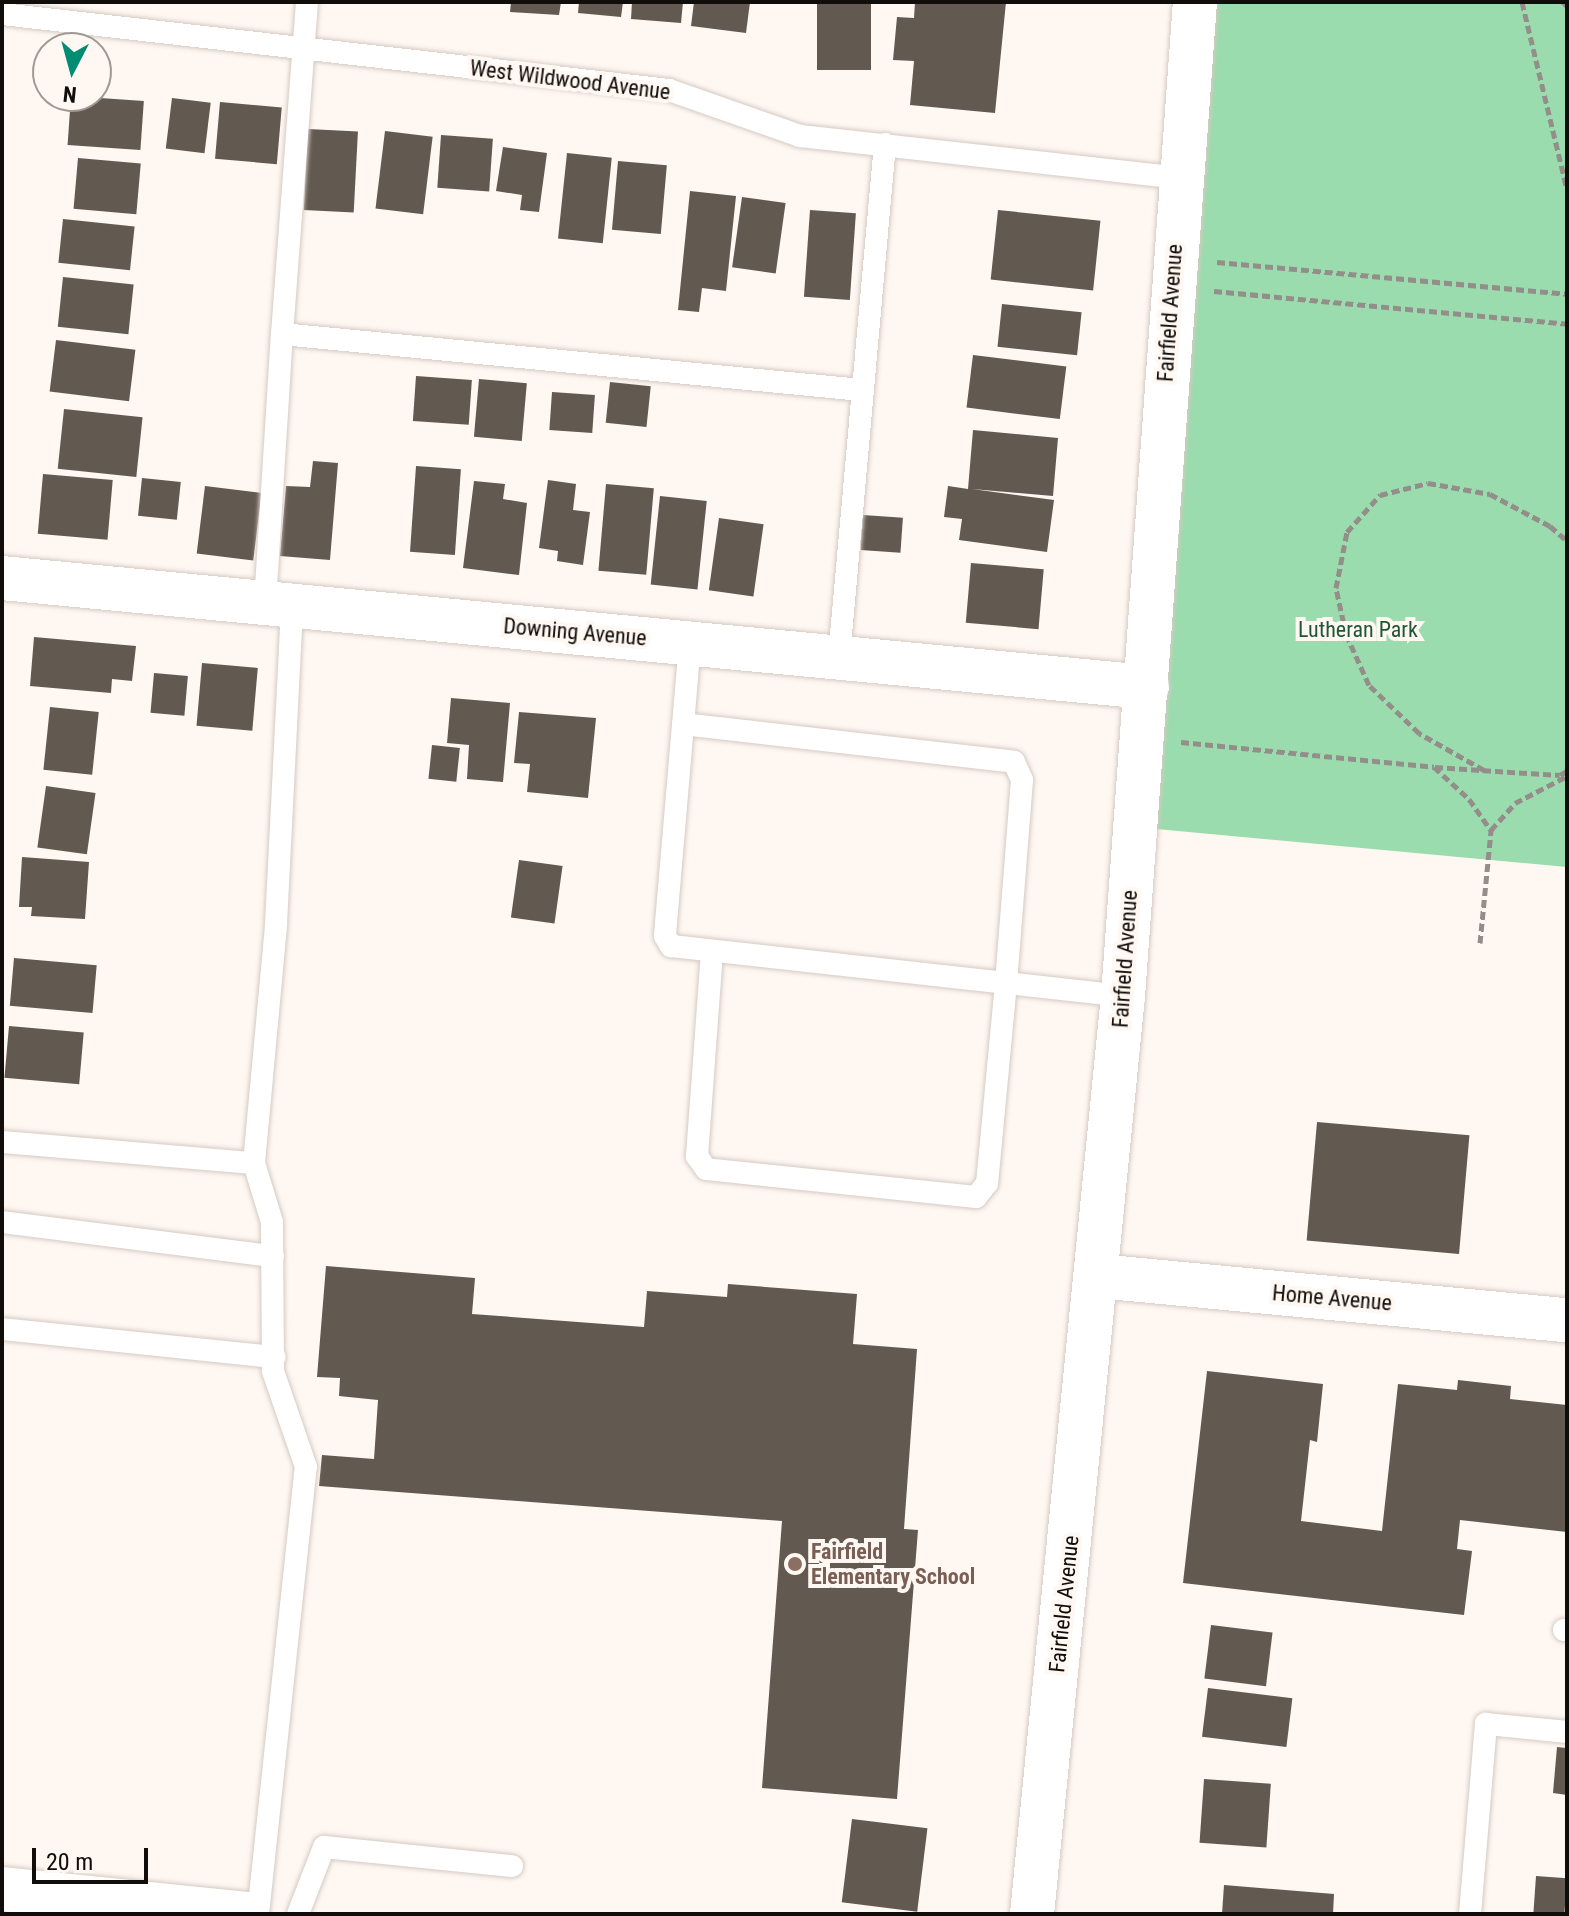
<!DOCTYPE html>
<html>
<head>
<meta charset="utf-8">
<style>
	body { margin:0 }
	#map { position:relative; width:1569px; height:1916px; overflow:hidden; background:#fef7f2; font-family:"Roboto Condensed",sans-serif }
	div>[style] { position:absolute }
	.green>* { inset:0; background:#9adcad }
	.building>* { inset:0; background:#625951; transform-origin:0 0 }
	.path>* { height:5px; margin-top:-2.5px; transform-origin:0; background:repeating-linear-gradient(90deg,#948e8a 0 8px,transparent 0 12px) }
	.roads { filter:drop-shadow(0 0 2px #d5cac2) drop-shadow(0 0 2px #d5cac2) }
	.service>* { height:22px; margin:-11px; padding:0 11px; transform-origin:11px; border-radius:11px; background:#fff }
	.minor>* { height:44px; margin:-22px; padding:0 22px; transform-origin:22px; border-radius:22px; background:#fff }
	.tertiary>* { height:44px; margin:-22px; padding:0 22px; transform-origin:22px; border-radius:22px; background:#fff }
	.secondary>* { height:44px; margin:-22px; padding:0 22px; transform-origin:22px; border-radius:22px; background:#fff }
	.dots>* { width:22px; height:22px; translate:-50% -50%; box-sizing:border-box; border:4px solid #fef7f2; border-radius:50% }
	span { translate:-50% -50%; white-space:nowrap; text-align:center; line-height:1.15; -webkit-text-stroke:8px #fef7f2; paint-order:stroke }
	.street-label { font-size:22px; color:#110d0a }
	.park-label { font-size:22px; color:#1f5634 }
	.education-label { font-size:22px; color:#785e54; font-weight:700 }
	.left { translate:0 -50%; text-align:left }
	.frame { position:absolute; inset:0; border:4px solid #110d0a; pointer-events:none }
	.north { position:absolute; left:32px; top:32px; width:80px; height:80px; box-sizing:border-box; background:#fef7f2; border:2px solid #9f9995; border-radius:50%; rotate:186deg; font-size:22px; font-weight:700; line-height:32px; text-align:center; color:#110d0a }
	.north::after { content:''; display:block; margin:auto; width:28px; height:36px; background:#038c74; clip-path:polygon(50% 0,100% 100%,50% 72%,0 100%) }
	.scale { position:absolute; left:32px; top:1848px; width:116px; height:36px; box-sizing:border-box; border:4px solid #110d0a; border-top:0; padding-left:10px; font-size:24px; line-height:28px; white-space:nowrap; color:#110d0a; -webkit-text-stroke:6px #fef7f2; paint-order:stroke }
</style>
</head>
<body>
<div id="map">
	<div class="green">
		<i style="clip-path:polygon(1195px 2px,1567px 2px,1567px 867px,1135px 827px)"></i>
	</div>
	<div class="building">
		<i style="clip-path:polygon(511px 2px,561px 2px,559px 15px,510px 12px)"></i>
		<i style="clip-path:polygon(579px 2px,623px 2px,621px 17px,578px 13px)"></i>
		<i style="clip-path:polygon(632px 2px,683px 2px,681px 23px,631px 19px)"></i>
		<i style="clip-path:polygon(694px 2px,750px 2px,746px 33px,691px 26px)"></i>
		<i style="left:817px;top:2px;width:54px;height:68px"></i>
		<i style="clip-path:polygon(915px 2px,1006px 2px,995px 113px,910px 105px,914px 61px,893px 60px,897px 17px,914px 18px)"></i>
		<i style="left:71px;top:96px;width:73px;height:49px;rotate:4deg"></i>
		<i style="left:172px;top:98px;width:39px;height:51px;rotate:7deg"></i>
		<i style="left:220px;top:102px;width:62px;height:57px;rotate:5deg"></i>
		<i style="left:308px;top:129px;width:50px;height:81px;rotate:3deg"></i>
		<i style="left:385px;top:131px;width:48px;height:78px;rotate:7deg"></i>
		<i style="left:441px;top:135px;width:52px;height:53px;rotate:4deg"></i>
		<i style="clip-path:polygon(503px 147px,547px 153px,539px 212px,520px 210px,522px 195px,496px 191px)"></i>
		<i style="left:567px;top:153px;width:45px;height:86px;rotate:6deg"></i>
		<i style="left:78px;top:158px;width:63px;height:51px;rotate:5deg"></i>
		<i style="left:618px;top:161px;width:49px;height:69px;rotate:5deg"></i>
		<i style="clip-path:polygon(690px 191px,736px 196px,726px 291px,702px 288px,699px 312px,678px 310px)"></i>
		<i style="left:742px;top:197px;width:44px;height:71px;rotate:8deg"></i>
		<i style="left:810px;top:210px;width:46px;height:87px;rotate:4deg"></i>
		<i style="left:998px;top:210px;width:103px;height:70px;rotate:6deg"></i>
		<i style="left:63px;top:219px;width:72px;height:44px;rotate:6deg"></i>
		<i style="left:63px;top:277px;width:71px;height:50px;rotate:6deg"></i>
		<i style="left:1002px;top:304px;width:80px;height:43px;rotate:6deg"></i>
		<i style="left:56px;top:340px;width:80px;height:52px;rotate:7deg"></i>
		<i style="left:973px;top:355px;width:94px;height:53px;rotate:7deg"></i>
		<i style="left:416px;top:376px;width:56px;height:45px;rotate:4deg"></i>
		<i style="left:479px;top:379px;width:48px;height:58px;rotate:5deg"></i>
		<i style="left:610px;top:382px;width:41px;height:41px;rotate:6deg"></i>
		<i style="left:552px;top:392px;width:43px;height:38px;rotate:4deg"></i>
		<i style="left:64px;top:409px;width:79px;height:60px;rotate:6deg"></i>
		<i style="clip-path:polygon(973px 430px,1058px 438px,1053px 496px,972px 489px,1054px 500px,1047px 552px,959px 540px,962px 519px,944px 517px,948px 486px,968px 489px)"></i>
		<i style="clip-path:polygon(313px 461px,338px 463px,330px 560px,280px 556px,286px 486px,310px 487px)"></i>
		<i style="left:416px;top:466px;width:45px;height:86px;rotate:4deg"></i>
		<i style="left:43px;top:474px;width:70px;height:60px;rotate:5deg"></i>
		<i style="left:142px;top:478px;width:39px;height:38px;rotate:6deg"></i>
		<i style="clip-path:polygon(548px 480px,576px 484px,573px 510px,590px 512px,583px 565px,557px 561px,558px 551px,539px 548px)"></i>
		<i style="clip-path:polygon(474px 481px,505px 484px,503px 499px,527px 503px,519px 575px,463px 568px)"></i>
		<i style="left:606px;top:484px;width:48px;height:87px;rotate:5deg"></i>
		<i style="left:205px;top:486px;width:57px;height:68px;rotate:7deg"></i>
		<i style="left:660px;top:496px;width:47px;height:89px;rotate:6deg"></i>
		<i style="left:863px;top:515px;width:40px;height:35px;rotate:4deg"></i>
		<i style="left:719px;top:518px;width:45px;height:73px;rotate:8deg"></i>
		<i style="left:971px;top:563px;width:73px;height:60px;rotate:5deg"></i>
		<i style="clip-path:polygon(34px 637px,136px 646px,132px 681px,112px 679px,111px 693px,30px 686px)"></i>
		<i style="left:202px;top:663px;width:56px;height:63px;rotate:5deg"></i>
		<i style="left:154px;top:673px;width:34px;height:40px;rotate:5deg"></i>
		<i style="clip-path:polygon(451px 698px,510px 703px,503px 782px,467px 779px,469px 745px,447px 743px)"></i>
		<i style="left:50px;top:707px;width:49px;height:63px;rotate:6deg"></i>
		<i style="clip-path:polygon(519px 712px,596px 718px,588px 798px,527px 792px,530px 764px,514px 763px)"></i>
		<i style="left:432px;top:745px;width:28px;height:34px;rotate:6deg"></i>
		<i style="left:46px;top:786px;width:50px;height:62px;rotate:8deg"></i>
		<i style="clip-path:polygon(22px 857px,89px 862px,85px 919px,31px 916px,32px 907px,19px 907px)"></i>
		<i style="left:519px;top:860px;width:44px;height:58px;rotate:8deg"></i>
		<i style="left:14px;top:958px;width:83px;height:48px;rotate:5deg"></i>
		<i style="left:9px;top:1026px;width:75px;height:52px;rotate:5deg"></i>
		<i style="left:1317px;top:1122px;width:153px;height:119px;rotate:5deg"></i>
		<i style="clip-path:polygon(326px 1266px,475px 1278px,472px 1314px,644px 1327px,647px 1291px,727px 1297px,728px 1284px,857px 1294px,853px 1344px,917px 1349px,904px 1529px,918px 1530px,897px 1799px,762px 1788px,782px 1521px,319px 1486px,322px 1455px,374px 1459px,378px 1400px,339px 1396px,340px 1378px,317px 1377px)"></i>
		<i style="clip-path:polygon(1207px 1371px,1323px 1384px,1317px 1442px,1310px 1440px,1301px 1521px,1382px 1531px,1398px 1384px,1457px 1390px,1458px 1380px,1511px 1386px,1510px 1399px,1567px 1405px,1567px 1532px,1460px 1520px,1457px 1549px,1472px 1551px,1464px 1615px,1183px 1583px)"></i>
		<i style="left:1211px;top:1625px;width:62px;height:54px;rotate:7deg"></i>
		<i style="left:1208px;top:1688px;width:85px;height:49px;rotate:7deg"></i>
		<i style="clip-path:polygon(1557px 1747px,1567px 1748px,1567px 1795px,1553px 1793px)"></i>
		<i style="left:1204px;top:1779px;width:67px;height:64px;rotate:4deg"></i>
		<i style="left:852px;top:1819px;width:76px;height:84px;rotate:7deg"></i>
		<i style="left:1536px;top:1876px;width:31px;height:38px;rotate:4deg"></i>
		<i style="clip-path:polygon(1224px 1885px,1334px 1894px,1333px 1914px,1222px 1914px)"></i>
	</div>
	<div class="path">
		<i style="left:1522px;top:2px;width:192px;rotate:76.5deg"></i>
		<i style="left:1563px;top:2px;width:6px;rotate:45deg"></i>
		<i style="left:1217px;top:262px;width:351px;rotate:5.2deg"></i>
		<i style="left:1214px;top:291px;width:355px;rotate:5.3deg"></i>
		<i style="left:1181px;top:742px;width:254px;rotate:5.6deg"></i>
		<i style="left:1434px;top:767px;width:47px;rotate:42.4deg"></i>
		<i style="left:1469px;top:799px;width:38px;rotate:55deg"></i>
		<i style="left:1435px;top:767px;width:125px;rotate:3.7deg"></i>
		<i style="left:1560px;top:775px;width:8px;rotate:-30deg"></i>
		<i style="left:1484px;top:770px;width:75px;rotate:-150.4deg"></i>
		<i style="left:1419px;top:733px;width:69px;rotate:-136.2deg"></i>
		<i style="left:1369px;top:685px;width:56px;rotate:-114.3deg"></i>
		<i style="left:1346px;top:634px;width:47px;rotate:-102.3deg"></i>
		<i style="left:1336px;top:588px;width:57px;rotate:-78.9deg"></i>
		<i style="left:1347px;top:532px;width:50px;rotate:-48.3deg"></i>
		<i style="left:1380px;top:495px;width:49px;rotate:-14deg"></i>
		<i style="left:1428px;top:483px;width:63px;rotate:10.1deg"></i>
		<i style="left:1490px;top:494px;width:68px;rotate:28.1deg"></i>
		<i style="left:1550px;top:526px;width:23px;rotate:41deg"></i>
		<i style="left:1480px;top:943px;width:114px;rotate:-84.4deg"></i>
		<i style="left:1491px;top:830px;width:36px;rotate:-48deg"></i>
		<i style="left:1515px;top:803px;width:59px;rotate:-27.4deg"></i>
	</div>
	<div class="roads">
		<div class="service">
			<i style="left:307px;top:2px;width:333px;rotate:94.3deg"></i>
			<i style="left:282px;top:334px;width:582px;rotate:5.52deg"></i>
			<i style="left:2px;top:14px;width:671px;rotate:6.5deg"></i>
			<i style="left:669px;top:90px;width:139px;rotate:19.3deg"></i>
			<i style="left:800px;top:136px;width:381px;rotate:6.3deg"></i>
			<i style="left:265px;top:603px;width:270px;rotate:-86.4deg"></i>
			<i style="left:690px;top:643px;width:294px;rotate:94.9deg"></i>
			<i style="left:665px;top:936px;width:12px;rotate:59deg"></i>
			<i style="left:671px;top:946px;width:455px;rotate:6.3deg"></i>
			<i style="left:839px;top:657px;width:515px;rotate:-84.88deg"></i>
			<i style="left:683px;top:724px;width:333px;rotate:6.5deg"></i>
			<i style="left:1014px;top:762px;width:20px;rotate:66deg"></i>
			<i style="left:1022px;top:780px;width:204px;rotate:94.5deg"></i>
			<i style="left:1006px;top:983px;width:201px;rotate:95.4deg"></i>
			<i style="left:987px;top:1183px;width:18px;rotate:128deg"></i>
			<i style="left:976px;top:1197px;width:271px;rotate:-174.1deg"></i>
			<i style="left:706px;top:1169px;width:16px;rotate:-125deg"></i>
			<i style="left:697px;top:1156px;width:205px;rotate:-85.8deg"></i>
			<i style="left:2px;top:1142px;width:253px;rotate:4.8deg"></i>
			<i style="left:2px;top:1222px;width:273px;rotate:7.2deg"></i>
			<i style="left:2px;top:1329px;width:274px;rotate:5.9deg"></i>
			<i style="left:1564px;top:1630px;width:3px"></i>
			<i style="left:258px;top:1914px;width:450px;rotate:-83.9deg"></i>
			<i style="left:306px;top:1467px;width:102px;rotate:-109deg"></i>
			<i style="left:273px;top:1371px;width:149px;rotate:-90.4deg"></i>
			<i style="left:272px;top:1222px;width:62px;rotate:-107deg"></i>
			<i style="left:254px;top:1163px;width:240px;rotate:-84.7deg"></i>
			<i style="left:276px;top:924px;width:319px;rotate:-87.1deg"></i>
			<i style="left:298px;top:1914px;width:72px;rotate:-68.8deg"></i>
			<i style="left:324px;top:1847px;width:189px;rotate:5.8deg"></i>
			<i style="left:1470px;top:1914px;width:191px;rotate:-85.2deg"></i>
			<i style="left:1486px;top:1724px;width:81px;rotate:5.6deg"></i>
		</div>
		<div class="minor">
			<i style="left:2px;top:578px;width:1150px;rotate:5.44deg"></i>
			<i style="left:2px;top:1889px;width:246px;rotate:5.8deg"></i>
		</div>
		<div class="tertiary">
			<i style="left:1098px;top:1276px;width:471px;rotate:5.4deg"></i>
		</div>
		<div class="secondary">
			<i style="left:1032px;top:1914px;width:922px;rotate:-84.34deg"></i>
			<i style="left:1123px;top:996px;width:997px;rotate:-85.86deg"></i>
		</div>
	</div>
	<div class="dots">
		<i style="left:795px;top:1564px;background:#8d6e63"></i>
	</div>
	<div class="street-label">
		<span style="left:570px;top:80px;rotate:7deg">West Wildwood Avenue</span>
		<span style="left:1170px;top:313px;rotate:-86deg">Fairfield Avenue</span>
		<span style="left:575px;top:632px;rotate:5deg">Downing Avenue</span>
		<span style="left:1125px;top:959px;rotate:-86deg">Fairfield Avenue</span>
		<span style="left:1332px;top:1298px;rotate:5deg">Home Avenue</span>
		<span style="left:1064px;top:1604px;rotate:-84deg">Fairfield Avenue</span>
	</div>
	<div class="park-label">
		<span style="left:1358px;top:630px">Lutheran Park</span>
	</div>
	<div class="education-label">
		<span class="left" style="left:811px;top:1564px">Fairfield<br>Elementary School</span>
	</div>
	<div class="frame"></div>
	<div class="north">N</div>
	<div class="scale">20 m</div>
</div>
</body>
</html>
